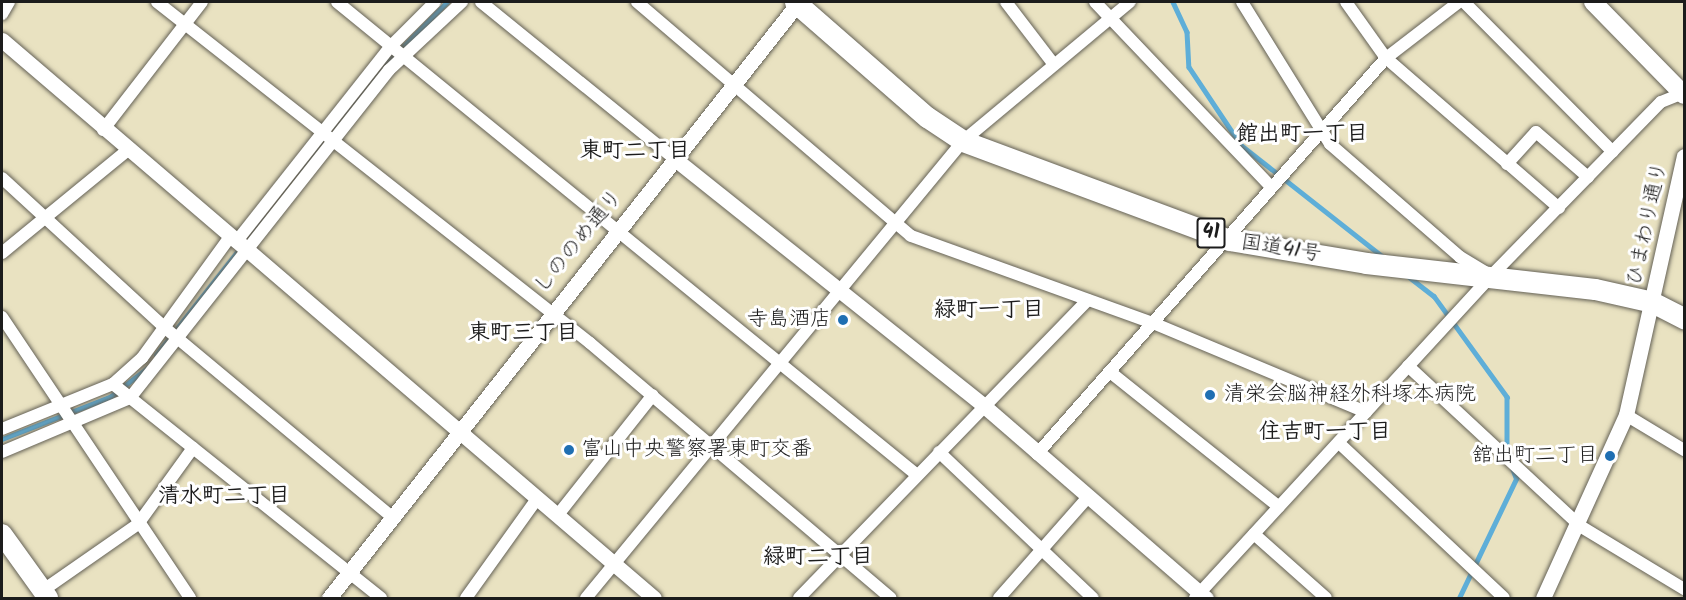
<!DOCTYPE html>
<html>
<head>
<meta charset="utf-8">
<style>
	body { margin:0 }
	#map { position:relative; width:1686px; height:600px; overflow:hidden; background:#e9e2c1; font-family:Kalam,"Klee One",sans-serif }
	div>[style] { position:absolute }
	.stream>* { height:4.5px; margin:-2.25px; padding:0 2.25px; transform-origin:2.25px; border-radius:2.25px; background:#5eaed8 }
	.roads { filter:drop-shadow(0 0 2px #646156) drop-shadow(0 0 2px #646156) }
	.minor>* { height:12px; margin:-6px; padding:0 6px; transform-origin:6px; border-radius:6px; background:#fff }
	.tertiary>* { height:15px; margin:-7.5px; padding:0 7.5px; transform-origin:7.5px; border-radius:7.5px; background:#fff }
	.secondary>* { height:18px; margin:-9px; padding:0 9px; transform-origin:9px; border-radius:9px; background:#fff }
	.primary>* { height:20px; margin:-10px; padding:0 10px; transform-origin:10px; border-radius:10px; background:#fff }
	.trunk>* { height:21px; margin:-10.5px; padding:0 10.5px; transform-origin:10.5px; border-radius:10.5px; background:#fff }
	.dots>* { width:16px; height:16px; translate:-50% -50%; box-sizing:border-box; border:3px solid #fff; border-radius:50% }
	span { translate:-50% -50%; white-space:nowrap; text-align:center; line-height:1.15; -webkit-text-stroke:6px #fff; paint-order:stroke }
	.shield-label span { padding:2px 4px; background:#fff; border:2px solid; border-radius:4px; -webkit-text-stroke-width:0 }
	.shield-label { font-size:20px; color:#1c1c1c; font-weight:700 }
	.street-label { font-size:21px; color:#1c1c1c }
	.poi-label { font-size:21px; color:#1c1c1c }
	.right { translate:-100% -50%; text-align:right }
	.left { translate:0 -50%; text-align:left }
	.neighbourhood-label { font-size:22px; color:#1c1c1c; font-weight:700 }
	.frame { position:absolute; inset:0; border:3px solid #1c1c1c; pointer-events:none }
</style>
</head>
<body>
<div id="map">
	<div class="stream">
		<i style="left:1173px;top:2px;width:33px;rotate:65deg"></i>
		<i style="left:1187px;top:32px;width:35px;rotate:87deg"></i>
		<i style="left:1189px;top:67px;width:94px;rotate:56.3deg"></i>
		<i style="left:1241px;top:145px;width:179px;rotate:38.2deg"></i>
		<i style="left:301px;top:172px;width:140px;rotate:-51.7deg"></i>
		<i style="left:388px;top:62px;width:84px;rotate:-45.5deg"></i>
		<i style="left:1408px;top:276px;width:33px;rotate:38deg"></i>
		<i style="left:1434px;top:296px;width:125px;rotate:54.1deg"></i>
		<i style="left:1507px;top:397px;width:55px;rotate:90deg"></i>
		<i style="left:156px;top:355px;width:174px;rotate:-51.8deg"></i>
		<i style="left:2px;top:439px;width:116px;rotate:-21.3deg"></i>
		<i style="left:110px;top:397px;width:46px;rotate:-37.9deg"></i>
		<i style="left:1459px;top:598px;width:132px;rotate:-64.4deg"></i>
		<i style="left:1516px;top:479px;width:12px;rotate:-110deg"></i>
	</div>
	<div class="roads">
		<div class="minor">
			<i style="left:157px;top:2px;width:551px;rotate:38.22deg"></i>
			<i style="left:590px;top:343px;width:394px;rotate:40.3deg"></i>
			<i style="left:337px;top:2px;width:748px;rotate:39.2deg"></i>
			<i style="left:481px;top:2px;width:250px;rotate:39deg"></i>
			<i style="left:637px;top:2px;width:360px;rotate:40.5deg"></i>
			<i style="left:911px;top:236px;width:257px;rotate:19.8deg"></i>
			<i style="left:1153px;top:323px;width:231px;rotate:22.7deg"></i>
			<i style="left:1006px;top:2px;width:76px;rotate:52.5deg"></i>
			<i style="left:1095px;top:2px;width:255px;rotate:46.4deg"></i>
			<i style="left:1242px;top:2px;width:167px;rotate:58.2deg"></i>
			<i style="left:1330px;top:144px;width:172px;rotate:41deg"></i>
			<i style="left:1460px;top:257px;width:29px;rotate:31deg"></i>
			<i style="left:1346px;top:2px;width:69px;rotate:54.5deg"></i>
			<i style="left:1386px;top:58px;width:229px;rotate:40.9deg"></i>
			<i style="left:1464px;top:2px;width:211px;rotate:45.2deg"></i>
			<i style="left:2px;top:14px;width:14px;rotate:-60deg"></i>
			<i style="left:103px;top:130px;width:162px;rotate:-52.3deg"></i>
			<i style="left:1507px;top:164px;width:43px;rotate:-47.8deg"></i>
			<i style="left:1536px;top:132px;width:69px;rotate:40.9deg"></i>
			<i style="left:2px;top:178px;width:220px;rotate:42.6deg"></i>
			<i style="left:164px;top:327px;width:298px;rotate:39.8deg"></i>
			<i style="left:236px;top:242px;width:250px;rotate:-51.7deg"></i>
			<i style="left:391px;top:46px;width:62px;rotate:-45deg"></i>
			<i style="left:2px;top:253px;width:163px;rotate:-39.3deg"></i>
			<i style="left:2px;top:317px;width:338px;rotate:56.2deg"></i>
			<i style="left:1408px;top:366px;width:235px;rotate:42.9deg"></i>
			<i style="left:1580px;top:526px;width:122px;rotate:31.2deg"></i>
			<i style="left:1110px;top:372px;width:216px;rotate:38.6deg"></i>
			<i style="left:113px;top:384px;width:343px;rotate:38.6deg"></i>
			<i style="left:1626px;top:415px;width:68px;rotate:31.1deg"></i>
			<i style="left:2px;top:429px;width:120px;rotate:-22.1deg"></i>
			<i style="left:113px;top:384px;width:39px;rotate:-42deg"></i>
			<i style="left:142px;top:358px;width:150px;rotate:-54deg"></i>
			<i style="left:1339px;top:443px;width:226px;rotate:43.2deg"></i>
			<i style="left:2px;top:452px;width:139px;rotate:-22.9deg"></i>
			<i style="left:130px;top:398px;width:418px;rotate:-51.7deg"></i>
			<i style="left:389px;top:70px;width:100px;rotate:-43deg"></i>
			<i style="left:939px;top:452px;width:212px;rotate:43.5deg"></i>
			<i style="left:1037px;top:454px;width:528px;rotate:-48.61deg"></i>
			<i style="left:1386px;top:58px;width:92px;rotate:-37.5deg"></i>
			<i style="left:557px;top:516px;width:154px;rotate:-51.6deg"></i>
			<i style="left:1254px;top:534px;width:96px;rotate:41.6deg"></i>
			<i style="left:42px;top:591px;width:117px;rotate:-34.9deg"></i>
			<i style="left:138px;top:524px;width:94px;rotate:-54.1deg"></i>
			<i style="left:466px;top:598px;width:122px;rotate:-54.4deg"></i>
			<i style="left:586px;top:598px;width:592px;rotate:-50.48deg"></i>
			<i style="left:963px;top:141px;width:217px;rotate:-39.8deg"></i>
			<i style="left:799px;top:598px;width:415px;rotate:-45.9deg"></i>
			<i style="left:999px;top:598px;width:135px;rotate:-48.6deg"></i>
			<i style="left:1195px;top:598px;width:437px;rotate:-47.4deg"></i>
			<i style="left:1491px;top:276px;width:243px;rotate:-45.7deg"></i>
			<i style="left:1661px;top:102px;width:24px;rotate:-22deg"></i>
		</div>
		<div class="tertiary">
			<i style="left:2px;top:40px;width:858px;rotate:40.56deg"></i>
			<i style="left:675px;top:159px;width:394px;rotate:38.6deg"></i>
			<i style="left:983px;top:405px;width:295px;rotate:40.9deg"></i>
			<i style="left:329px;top:598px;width:758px;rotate:-51.75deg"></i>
			<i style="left:1543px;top:598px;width:201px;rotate:-65.6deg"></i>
			<i style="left:1626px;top:415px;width:265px;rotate:-77.4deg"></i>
		</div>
		<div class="secondary">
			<i style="left:1593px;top:2px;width:130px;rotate:45.6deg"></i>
		</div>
		<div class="primary">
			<i style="left:2px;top:534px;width:79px;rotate:54.3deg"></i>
		</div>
		<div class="trunk">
			<i style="left:795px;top:2px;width:175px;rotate:41.1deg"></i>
			<i style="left:927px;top:117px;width:43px;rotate:33.7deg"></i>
			<i style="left:963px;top:141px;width:284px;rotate:20.4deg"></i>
			<i style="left:1229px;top:240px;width:139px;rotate:9.5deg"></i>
			<i style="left:1366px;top:263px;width:230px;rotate:6.5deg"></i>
			<i style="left:1595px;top:289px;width:58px;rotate:12.8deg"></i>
			<i style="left:1652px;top:302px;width:36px;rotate:27deg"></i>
		</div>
	</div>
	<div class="dots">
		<i style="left:843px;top:320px;background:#1f6fb2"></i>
		<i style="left:1210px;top:395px;background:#1f6fb2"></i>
		<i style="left:569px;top:450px;background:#1f6fb2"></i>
		<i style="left:1610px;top:456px;background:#1f6fb2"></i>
	</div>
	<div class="shield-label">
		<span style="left:1211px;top:233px">41</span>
	</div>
	<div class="street-label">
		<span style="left:1648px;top:224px;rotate:-78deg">ひまわり通り</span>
		<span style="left:579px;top:242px;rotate:-51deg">しののめ通り</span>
		<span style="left:1281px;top:249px;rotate:9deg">国道41号</span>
	</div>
	<div class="poi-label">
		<span class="right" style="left:831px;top:320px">寺島酒店</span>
		<span class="left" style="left:1224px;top:395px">清栄会脳神経外科塚本病院</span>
		<span class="left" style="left:581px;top:450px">富山中央警察署東町交番</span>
		<span class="right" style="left:1598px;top:456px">舘出町二丁目</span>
	</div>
	<div class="neighbourhood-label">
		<span style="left:1302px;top:135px">館出町一丁目</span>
		<span style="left:635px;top:152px">東町二丁目</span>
		<span style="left:989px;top:311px">緑町一丁目</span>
		<span style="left:523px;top:334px">東町三丁目</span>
		<span style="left:1325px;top:433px">住吉町一丁目</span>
		<span style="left:224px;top:497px">清水町二丁目</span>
		<span style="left:818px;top:558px">緑町二丁目</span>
	</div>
	<div class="frame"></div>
</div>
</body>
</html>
